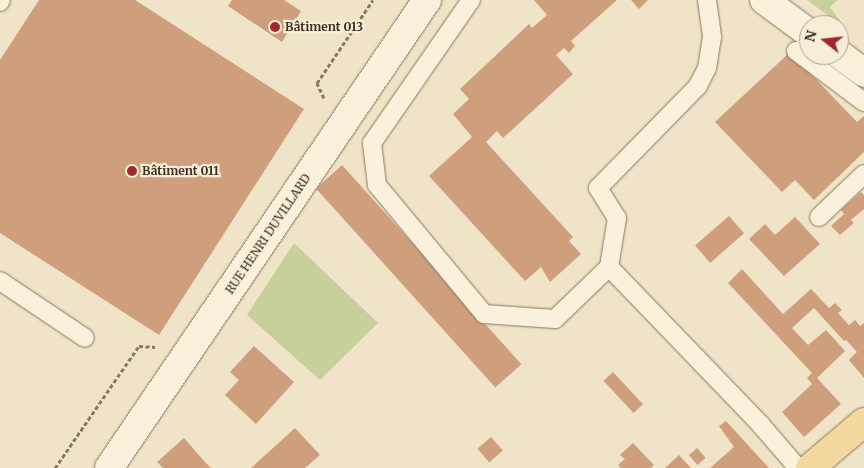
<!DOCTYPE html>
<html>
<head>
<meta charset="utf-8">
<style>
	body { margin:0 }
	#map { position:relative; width:864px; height:468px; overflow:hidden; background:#f0e4c8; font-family:Merriweather,serif }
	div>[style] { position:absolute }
	.green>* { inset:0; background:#c9cf9b }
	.building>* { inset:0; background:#cf9f7d; transform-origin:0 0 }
	.path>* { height:3px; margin-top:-1.5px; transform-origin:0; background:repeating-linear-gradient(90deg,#8d765c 0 4px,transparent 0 6.5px) }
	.roads { filter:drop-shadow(0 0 1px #8d765c) drop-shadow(0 0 1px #8d765c) }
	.service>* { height:18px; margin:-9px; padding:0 9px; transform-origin:9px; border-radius:9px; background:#faf1dc }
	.minor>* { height:28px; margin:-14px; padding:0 14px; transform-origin:14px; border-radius:14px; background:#faf1dc }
	.primary>* { height:28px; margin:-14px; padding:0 14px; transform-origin:14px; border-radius:14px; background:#f3d9a0 }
	.dots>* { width:14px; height:14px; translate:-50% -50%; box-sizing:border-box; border:2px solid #f7eed8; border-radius:50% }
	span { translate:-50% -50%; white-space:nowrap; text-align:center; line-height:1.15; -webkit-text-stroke:4.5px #f7eed8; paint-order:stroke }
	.poi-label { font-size:12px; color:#3d2e20; font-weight:700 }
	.left { translate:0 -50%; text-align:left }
	.street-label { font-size:12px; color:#3d2e20 }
	.north { position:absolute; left:799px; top:15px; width:50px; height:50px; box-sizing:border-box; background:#f7eed8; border:1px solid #ada18e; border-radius:50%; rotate:286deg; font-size:14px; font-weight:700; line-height:20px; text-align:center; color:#3d2e20 }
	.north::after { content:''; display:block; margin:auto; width:18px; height:22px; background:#9e2a2b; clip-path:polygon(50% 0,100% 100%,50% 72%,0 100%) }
</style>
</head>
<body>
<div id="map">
	<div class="green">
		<i style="clip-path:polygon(807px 0,838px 0,830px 7px,845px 28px)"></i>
		<i style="clip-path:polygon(294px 243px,378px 323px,320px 380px,247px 315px)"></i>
	</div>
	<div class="building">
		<i style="clip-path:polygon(39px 0,135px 0,304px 109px,159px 335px,0 233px,0 60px)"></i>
		<i style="clip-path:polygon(232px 0,284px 0,301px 11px,282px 42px,228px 6px)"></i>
		<i style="clip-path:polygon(534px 0,617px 0,571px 41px,575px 46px,569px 53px,564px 48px,556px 55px,573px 74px,503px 138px,497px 131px,486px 142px,573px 237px,569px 241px,581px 254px,550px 282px,541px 267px,525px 281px,429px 176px,472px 137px,453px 114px,469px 99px,460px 89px,529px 24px,532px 28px,547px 15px)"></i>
		<i style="clip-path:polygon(631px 0,648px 0,639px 9px)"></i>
		<i style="clip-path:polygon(790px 52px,857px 122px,864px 116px,864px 152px,814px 200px,795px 180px,782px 192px,715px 122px)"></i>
		<i style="left:342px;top:165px;width:268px;height:35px;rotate:48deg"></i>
		<i style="clip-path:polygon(861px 192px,864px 195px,864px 209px,851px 220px,854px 223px,840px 235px,831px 226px,844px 214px,841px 210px)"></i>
		<i style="left:729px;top:216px;width:23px;height:45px;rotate:49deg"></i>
		<i style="clip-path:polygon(795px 217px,820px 244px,784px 276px,749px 239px,765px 224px,775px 235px)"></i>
		<i style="clip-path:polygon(742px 269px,783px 314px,811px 289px,829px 308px,835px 303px,842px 310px,838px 313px,849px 325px,855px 320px,860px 326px,864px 323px,864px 378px,849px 360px,857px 352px,846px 340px,844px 341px,814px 308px,792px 328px,808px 345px,826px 330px,845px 351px,817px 378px,841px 404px,804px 437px,782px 412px,812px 384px,807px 378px,812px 373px,728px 283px)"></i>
		<i style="clip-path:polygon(254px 346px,294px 382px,256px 424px,225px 395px,239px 380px,230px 372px)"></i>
		<i style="left:613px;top:372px;width:44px;height:13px;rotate:47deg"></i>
		<i style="clip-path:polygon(726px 421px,769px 468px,710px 468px,734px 447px,719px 426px)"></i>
		<i style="clip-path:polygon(295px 428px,320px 455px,305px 468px,251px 468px)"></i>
		<i style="left:491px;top:437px;width:18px;height:18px;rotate:49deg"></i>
		<i style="clip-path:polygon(184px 438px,204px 461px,211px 468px,163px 468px,157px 462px)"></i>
		<i style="clip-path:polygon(633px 443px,654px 465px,651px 468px,621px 468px,618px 465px,625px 459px,620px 455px)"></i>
		<i style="left:697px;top:448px;width:13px;height:11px;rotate:48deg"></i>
		<i style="clip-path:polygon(679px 455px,691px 468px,665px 468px)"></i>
	</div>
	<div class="path">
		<i style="left:324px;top:98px;width:17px;rotate:-115deg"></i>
		<i style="left:317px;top:83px;width:100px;rotate:-56deg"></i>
		<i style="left:55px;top:468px;width:148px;rotate:-55.5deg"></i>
		<i style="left:139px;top:346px;width:16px;rotate:4deg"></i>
	</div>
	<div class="roads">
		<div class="service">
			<i style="left:471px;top:0;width:174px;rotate:124.7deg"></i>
			<i style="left:372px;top:143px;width:42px;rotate:83.2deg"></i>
			<i style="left:377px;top:185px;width:168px;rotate:50.3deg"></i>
			<i style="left:484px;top:314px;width:71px;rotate:4deg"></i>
			<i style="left:555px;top:319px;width:75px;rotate:-43.9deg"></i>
			<i style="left:707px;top:0;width:37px;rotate:82deg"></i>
			<i style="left:712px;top:37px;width:31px;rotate:99deg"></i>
			<i style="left:707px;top:68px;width:20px;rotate:117deg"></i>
			<i style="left:698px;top:86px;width:143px;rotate:134.4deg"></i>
			<i style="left:598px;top:188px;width:36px;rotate:58deg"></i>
			<i style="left:617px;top:218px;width:50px;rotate:99.3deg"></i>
			<i style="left:609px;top:267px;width:218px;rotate:46.1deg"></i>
			<i style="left:760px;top:424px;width:58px;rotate:49.2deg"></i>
			<i style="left:0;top:2px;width:2px;rotate:-63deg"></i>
			<i style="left:796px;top:51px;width:85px;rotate:36.9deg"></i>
			<i style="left:819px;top:217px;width:62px;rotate:-43.7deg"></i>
			<i style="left:0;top:281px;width:102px;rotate:33.8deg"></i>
		</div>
		<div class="minor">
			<i style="left:764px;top:0;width:56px;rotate:36.3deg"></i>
			<i style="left:839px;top:54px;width:31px;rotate:37deg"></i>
			<i style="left:109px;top:468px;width:566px;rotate:-55.8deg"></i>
		</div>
		<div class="primary">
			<i style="left:810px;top:468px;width:71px;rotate:-40.4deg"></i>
		</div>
	</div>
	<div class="dots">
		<i style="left:275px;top:27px;background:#9e2a2b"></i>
		<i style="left:132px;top:171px;background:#9e2a2b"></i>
	</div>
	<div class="poi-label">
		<span class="left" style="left:285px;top:27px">Bâtiment 013</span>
		<span class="left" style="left:142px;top:171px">Bâtiment 011</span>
	</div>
	<div class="street-label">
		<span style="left:268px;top:234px;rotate:-56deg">RUE HENRI DUVILLARD</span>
	</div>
	<div class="north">N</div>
</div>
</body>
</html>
